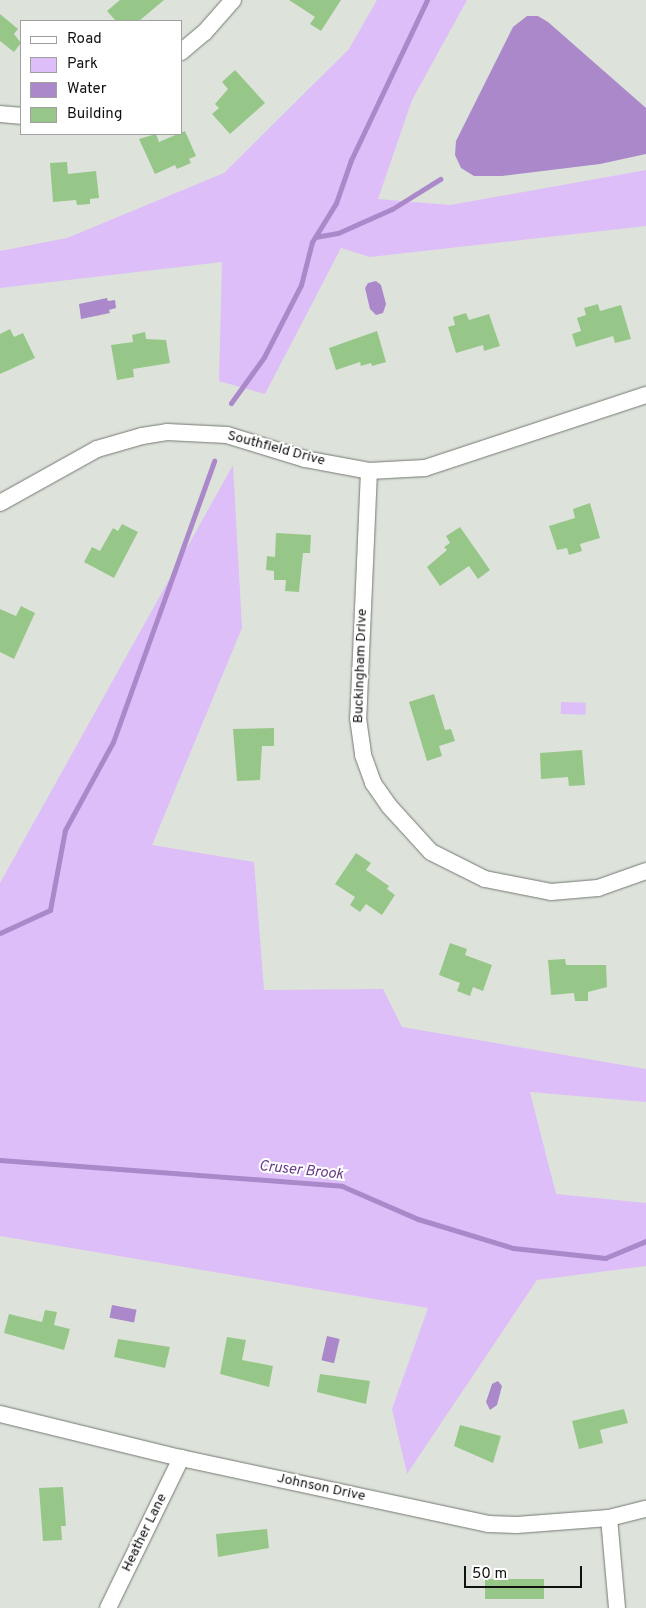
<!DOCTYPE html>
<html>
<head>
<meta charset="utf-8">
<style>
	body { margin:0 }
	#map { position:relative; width:646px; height:1608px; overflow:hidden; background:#dde3db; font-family:Overpass,sans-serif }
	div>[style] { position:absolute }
	.green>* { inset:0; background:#ddbef8; transform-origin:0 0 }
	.water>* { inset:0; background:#ab88c9; transform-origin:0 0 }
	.stream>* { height:5px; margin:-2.5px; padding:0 2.5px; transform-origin:2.5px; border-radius:2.5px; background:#ab88c9 }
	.building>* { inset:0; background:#97c788; transform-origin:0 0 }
	.roads { filter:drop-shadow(0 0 1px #747972) drop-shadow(0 0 1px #747972) }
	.minor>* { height:16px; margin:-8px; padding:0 8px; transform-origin:8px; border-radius:8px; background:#fff }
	span { translate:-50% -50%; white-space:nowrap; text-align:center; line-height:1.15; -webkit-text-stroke:4px #fff; paint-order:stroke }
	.street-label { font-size:14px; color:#10120f }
	.water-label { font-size:15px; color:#663987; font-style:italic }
	.legend { position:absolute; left:20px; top:20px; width:162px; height:115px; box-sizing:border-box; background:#fff; border:1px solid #9fa09f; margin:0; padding:6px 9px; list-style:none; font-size:15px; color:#10120f }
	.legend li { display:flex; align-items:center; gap:10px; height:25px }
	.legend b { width:25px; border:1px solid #9fa09f }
	.scale { position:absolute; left:464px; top:1566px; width:118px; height:22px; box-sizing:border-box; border:2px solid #10120f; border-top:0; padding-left:6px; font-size:15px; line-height:18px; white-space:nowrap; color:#10120f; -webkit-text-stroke:4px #fff; paint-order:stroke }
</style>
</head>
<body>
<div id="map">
	<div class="green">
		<i style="clip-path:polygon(377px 0,467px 0,412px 100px,378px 199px,450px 205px,646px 170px,646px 226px,370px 257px,341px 248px,265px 394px,219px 381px,222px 262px,0 288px,0 251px,67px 238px,224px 173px,349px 49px)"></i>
		<i style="clip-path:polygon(233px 465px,242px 628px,152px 845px,254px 862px,264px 990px,383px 989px,402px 1027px,646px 1069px,646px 1102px,530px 1092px,556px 1194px,646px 1203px,646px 1266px,537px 1280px,407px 1474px,392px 1409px,428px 1308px,0 1236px,0 883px)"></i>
		<i style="left:561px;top:702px;width:25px;height:12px;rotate:2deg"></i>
	</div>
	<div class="water">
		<i style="clip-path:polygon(527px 16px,538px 16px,548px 22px,646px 108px,646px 154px,600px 164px,502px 176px,474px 176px,461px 168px,455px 155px,456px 141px,513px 27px)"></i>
		<i style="clip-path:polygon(376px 281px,381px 285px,386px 304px,383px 313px,376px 315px,370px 309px,365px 288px,368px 283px)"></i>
		<i style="clip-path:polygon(107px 298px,108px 301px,115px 300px,116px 308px,109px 310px,110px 313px,81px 319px,79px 304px)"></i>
		<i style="left:112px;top:1305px;width:25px;height:13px;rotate:11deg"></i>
		<i style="left:327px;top:1336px;width:13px;height:25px;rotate:13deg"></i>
		<i style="clip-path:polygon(498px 1381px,502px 1386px,497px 1405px,490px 1410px,486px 1402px,492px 1384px)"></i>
	</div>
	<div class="stream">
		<i style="left:315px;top:237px;width:23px;rotate:-10deg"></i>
		<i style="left:338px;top:233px;width:59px;rotate:-24deg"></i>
		<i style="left:392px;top:209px;width:57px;rotate:-32deg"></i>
		<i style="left:231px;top:403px;width:57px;rotate:-54.3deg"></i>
		<i style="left:264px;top:357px;width:81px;rotate:-62.8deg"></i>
		<i style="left:301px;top:285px;width:44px;rotate:-75.7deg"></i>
		<i style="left:312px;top:242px;width:46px;rotate:-58.4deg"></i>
		<i style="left:336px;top:203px;width:46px;rotate:-70.8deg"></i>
		<i style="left:351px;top:160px;width:177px;rotate:-64.6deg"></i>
		<i style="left:0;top:933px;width:55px;rotate:-24.7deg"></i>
		<i style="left:50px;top:910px;width:81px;rotate:-79.4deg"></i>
		<i style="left:65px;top:830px;width:100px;rotate:-61.4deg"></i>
		<i style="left:113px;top:742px;width:299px;rotate:-70.2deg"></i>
		<i style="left:0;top:1160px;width:343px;rotate:4.3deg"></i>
		<i style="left:342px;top:1186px;width:83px;rotate:23.5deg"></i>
		<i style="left:418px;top:1219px;width:99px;rotate:17deg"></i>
		<i style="left:513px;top:1248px;width:93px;rotate:6.2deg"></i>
		<i style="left:605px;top:1258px;width:44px;rotate:-22.5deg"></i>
	</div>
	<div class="building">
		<i style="clip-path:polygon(120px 0,164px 0,139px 21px,116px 21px,107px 11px)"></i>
		<i style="clip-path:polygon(289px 0,341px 0,321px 31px,310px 24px,315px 17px)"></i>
		<i style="clip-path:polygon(0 14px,18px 29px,14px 34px,21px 43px,14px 52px,0 41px)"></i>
		<i style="clip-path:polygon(235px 70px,265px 103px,230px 134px,212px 114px,219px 108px,215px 104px,228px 89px,222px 82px)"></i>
		<i style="clip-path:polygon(185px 131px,196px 156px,189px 159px,191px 163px,177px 169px,175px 165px,155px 174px,139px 139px,156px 134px,159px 142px)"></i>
		<i style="clip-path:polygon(67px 162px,68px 174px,96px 171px,99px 198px,90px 199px,90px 204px,77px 205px,76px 200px,53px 202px,50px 163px)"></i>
		<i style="clip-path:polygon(598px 304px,600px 311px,621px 305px,631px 339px,615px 343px,613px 336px,576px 347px,572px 334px,581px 331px,577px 318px,586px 315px,584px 308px)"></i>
		<i style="clip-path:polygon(466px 313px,469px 320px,489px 314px,500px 346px,484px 351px,483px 345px,456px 353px,448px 327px,455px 325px,453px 317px)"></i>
		<i style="clip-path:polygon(10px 329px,14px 337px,23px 333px,35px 358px,0 374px,0 334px)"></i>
		<i style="clip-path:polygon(377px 331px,386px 362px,372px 366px,371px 363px,361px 366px,360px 362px,336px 370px,329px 348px)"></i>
		<i style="clip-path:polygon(145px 332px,146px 339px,166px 340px,170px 363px,133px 369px,134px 377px,117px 380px,111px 345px,133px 342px,132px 335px)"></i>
		<i style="clip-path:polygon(590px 503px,600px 538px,580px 544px,582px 551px,569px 555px,567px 548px,557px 550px,549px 526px,575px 518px,573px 509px)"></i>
		<i style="clip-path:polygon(122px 524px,138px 532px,114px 578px,84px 562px,92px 547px,100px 551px,113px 528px,118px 531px)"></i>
		<i style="clip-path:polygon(460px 527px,490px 570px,478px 579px,469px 566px,440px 586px,427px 567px,447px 550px,444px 547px,450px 543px,446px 536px)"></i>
		<i style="clip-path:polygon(276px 533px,311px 535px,310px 553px,303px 553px,299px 592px,285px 591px,286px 580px,274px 580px,274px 571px,266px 570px,267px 556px,275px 557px)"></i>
		<i style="clip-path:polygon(21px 606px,35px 613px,14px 659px,0 652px,0 609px,16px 616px)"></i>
		<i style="clip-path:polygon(434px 694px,445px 730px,451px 729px,455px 741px,439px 746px,442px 756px,427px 761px,409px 702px)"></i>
		<i style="clip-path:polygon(274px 728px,274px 746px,262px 746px,260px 780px,237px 781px,233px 729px)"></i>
		<i style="clip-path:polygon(582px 750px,585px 785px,569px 786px,568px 777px,541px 779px,540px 753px)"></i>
		<i style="clip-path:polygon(356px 853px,371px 863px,366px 870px,389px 886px,387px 889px,395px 895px,382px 915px,366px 904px,360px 912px,350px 905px,355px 897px,335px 884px)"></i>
		<i style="clip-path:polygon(450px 943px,467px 949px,465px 955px,492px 965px,483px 991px,473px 987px,470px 996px,457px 991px,460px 983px,439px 975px)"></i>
		<i style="clip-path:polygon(565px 959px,566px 965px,606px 965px,607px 987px,588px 992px,588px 1001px,575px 1001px,574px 993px,551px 995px,548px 960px)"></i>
		<i style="clip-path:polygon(45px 1310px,57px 1312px,54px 1325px,70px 1329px,64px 1350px,4px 1333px,9px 1314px,42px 1322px)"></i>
		<i style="clip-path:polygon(227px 1337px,246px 1340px,242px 1360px,273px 1366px,269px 1387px,220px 1374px)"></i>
		<i style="clip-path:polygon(118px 1339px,170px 1347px,165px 1368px,114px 1357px)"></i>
		<i style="clip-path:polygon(320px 1374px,370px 1381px,366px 1404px,317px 1392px)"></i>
		<i style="clip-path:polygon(624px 1409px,628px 1423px,600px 1430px,603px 1443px,579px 1449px,572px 1421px)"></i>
		<i style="clip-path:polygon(460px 1425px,501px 1436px,493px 1463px,454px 1446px)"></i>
		<i style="clip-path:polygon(63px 1487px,66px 1526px,61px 1526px,62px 1540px,43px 1541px,39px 1488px)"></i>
		<i style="clip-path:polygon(267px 1529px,269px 1548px,218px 1557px,216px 1534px)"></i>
		<i style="left:485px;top:1579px;width:59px;height:20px"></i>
	</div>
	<div class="roads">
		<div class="minor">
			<i style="left:181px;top:52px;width:30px;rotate:-40deg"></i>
			<i style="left:204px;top:33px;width:44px;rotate:-48.7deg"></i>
			<i style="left:0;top:114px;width:21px;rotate:5deg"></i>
			<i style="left:369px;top:471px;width:247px;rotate:92.5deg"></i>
			<i style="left:358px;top:718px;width:37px;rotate:82deg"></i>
			<i style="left:363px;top:755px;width:30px;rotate:70deg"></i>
			<i style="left:373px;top:783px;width:28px;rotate:55deg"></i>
			<i style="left:389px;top:806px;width:62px;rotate:47.6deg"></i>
			<i style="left:431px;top:852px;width:60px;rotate:26.6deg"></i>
			<i style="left:485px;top:879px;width:67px;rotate:11.1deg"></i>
			<i style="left:551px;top:892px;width:47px;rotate:-4.9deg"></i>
			<i style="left:598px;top:888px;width:51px;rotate:-19.5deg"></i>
			<i style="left:0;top:503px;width:111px;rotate:-29.1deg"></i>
			<i style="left:97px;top:449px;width:47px;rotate:-16.1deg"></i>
			<i style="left:142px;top:436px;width:25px;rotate:-9deg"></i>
			<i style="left:167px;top:432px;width:60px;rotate:2.9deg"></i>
			<i style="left:227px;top:435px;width:82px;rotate:17.1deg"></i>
			<i style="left:305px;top:459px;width:65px;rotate:10.6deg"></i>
			<i style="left:369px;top:471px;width:56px;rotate:-3.1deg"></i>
			<i style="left:425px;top:468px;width:233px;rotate:-18.3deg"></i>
			<i style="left:0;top:1414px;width:186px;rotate:13.7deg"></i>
			<i style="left:181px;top:1458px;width:314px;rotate:12.1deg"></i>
			<i style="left:488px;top:1524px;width:29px;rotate:2deg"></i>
			<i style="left:517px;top:1525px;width:92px;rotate:-4.4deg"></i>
			<i style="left:609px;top:1518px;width:38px;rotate:-14deg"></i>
			<i style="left:609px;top:1518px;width:90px;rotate:84.9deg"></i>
			<i style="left:108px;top:1608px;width:167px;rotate:-64deg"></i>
		</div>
	</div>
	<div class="street-label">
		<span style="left:276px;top:449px;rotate:15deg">Southfield Drive</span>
		<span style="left:361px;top:666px;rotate:-88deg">Buckingham Drive</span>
		<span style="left:321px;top:1488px;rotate:12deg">Johnson Drive</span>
		<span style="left:145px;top:1533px;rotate:-64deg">Heather Lane</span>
	</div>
	<div class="water-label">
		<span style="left:301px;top:1171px;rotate:6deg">Cruser Brook</span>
	</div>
	<ul class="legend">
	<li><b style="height:6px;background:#fff"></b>Road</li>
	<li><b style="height:14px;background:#ddbef8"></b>Park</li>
	<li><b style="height:14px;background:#ab88c9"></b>Water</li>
	<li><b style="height:14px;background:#97c788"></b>Building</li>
	</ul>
	<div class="scale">50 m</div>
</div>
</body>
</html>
